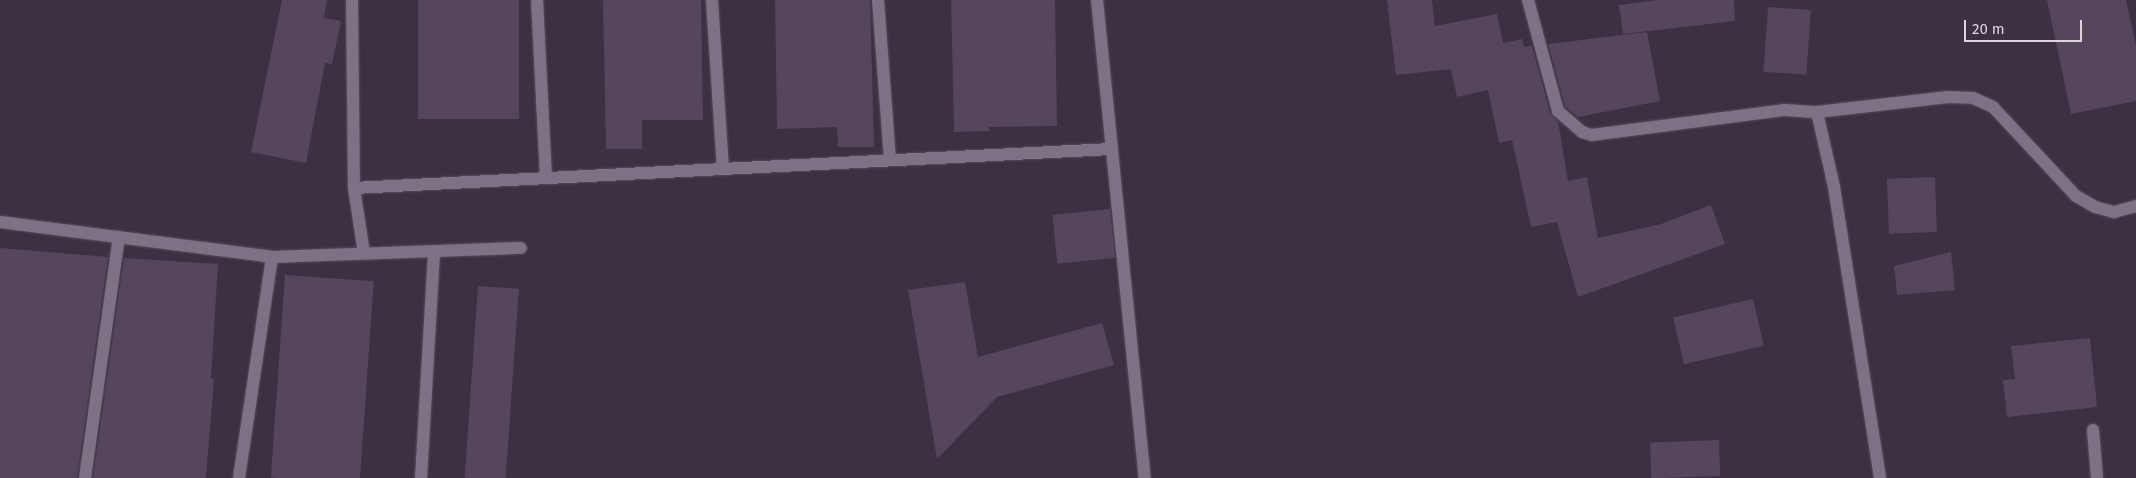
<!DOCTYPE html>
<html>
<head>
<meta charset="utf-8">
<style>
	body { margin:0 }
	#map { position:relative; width:2136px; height:478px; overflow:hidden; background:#3b3142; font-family:"Fira Sans",sans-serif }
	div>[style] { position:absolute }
	.building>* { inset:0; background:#55465e; transform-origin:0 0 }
	.roads { filter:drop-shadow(0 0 1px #564d5c) drop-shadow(0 0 1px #564d5c) }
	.minor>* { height:12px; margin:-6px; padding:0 6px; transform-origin:6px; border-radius:6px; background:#7d7185 }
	span { translate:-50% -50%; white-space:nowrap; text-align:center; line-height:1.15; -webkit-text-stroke:5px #3b3142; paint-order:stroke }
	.scale { position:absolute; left:1964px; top:20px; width:118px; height:22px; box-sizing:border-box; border:2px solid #dcd5e0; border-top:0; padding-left:6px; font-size:15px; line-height:18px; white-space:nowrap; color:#dcd5e0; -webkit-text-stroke:4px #3b3142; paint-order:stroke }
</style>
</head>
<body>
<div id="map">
	<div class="building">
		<i style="clip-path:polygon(282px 0,327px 0,324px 18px,341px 21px,332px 64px,325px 63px,306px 163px,251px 152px)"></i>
		<i style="left:418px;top:0;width:101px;height:119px"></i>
		<i style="clip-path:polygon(603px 0,701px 0,703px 120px,642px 120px,642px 149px,606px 149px)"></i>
		<i style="clip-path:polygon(775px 0,870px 0,874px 147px,838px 147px,837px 127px,777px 129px)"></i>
		<i style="clip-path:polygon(951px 0,1055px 0,1057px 126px,989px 127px,989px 131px,954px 132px)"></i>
		<i style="clip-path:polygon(1387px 0,1432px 0,1435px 26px,1497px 14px,1503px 43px,1522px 39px,1524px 47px,1532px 46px,1550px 113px,1558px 121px,1568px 181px,1587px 177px,1598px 238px,1661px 224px,1711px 205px,1725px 244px,1578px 297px,1557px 222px,1531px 227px,1512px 140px,1499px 143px,1488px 90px,1457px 97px,1451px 69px,1396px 75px)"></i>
		<i style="clip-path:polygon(1658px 0,1734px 0,1735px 21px,1623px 34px,1619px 5px)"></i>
		<i style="clip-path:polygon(2047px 0,2126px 0,2136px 45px,2136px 101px,2071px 114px)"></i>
		<i style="left:1768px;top:7px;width:43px;height:65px;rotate:4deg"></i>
		<i style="clip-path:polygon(1647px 32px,1660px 101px,1578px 117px,1565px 106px,1548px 44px)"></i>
		<i style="left:1935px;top:177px;width:55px;height:48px;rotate:88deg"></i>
		<i style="left:1110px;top:209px;width:49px;height:58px;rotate:84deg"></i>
		<i style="clip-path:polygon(0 248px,108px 257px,77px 478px,0 478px)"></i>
		<i style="clip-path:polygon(1951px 252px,1955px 290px,1897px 295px,1894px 266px)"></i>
		<i style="clip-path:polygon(124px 258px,218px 264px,211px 379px,214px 379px,206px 478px,93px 478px)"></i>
		<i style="left:285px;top:275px;width:89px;height:203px;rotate:4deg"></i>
		<i style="clip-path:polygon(965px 282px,978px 357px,1102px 323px,1114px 365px,997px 397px,937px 459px,908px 290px)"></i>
		<i style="left:478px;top:286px;width:41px;height:192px;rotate:4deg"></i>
		<i style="left:1753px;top:299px;width:48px;height:82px;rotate:77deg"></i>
		<i style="clip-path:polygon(2090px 338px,2097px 407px,2007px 417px,2003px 380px,2015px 379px,2011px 346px)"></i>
		<i style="left:1719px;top:440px;width:36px;height:69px;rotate:88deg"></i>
	</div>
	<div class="roads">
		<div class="minor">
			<i style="left:352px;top:0;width:188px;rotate:89.4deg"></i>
			<i style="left:354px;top:188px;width:66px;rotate:81.3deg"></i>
			<i style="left:537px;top:0;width:178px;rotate:87.1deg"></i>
			<i style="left:712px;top:0;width:169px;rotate:86.3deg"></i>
			<i style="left:878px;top:0;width:160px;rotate:85.7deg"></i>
			<i style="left:1097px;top:0;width:480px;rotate:84.3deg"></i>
			<i style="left:1528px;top:0;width:115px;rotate:74.9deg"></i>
			<i style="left:1558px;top:111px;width:32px;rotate:41deg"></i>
			<i style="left:1582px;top:132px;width:10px;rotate:17deg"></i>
			<i style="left:1592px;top:135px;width:195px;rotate:-7.4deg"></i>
			<i style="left:1785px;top:110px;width:32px;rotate:4deg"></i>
			<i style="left:1817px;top:112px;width:77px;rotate:77.2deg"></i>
			<i style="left:1834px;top:187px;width:295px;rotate:81deg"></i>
			<i style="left:1817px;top:112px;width:132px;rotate:-6.5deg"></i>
			<i style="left:1948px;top:97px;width:25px;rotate:2deg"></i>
			<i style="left:1973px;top:98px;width:22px;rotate:24deg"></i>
			<i style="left:1993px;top:107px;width:122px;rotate:47deg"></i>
			<i style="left:2076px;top:196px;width:22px;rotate:30deg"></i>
			<i style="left:2095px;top:207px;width:20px;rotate:15deg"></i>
			<i style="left:2114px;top:212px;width:23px;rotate:-15deg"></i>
			<i style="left:354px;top:188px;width:759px;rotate:-2.95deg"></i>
			<i style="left:0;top:222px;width:274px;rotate:7.3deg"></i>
			<i style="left:272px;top:257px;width:249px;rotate:-2.1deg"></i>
			<i style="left:2093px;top:430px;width:48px;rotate:85.2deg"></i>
			<i style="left:85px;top:478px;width:243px;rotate:-82deg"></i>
			<i style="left:239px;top:478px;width:223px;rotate:-81.5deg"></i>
			<i style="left:421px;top:478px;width:226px;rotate:-86.7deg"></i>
		</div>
	</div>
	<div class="scale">20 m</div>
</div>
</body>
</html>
